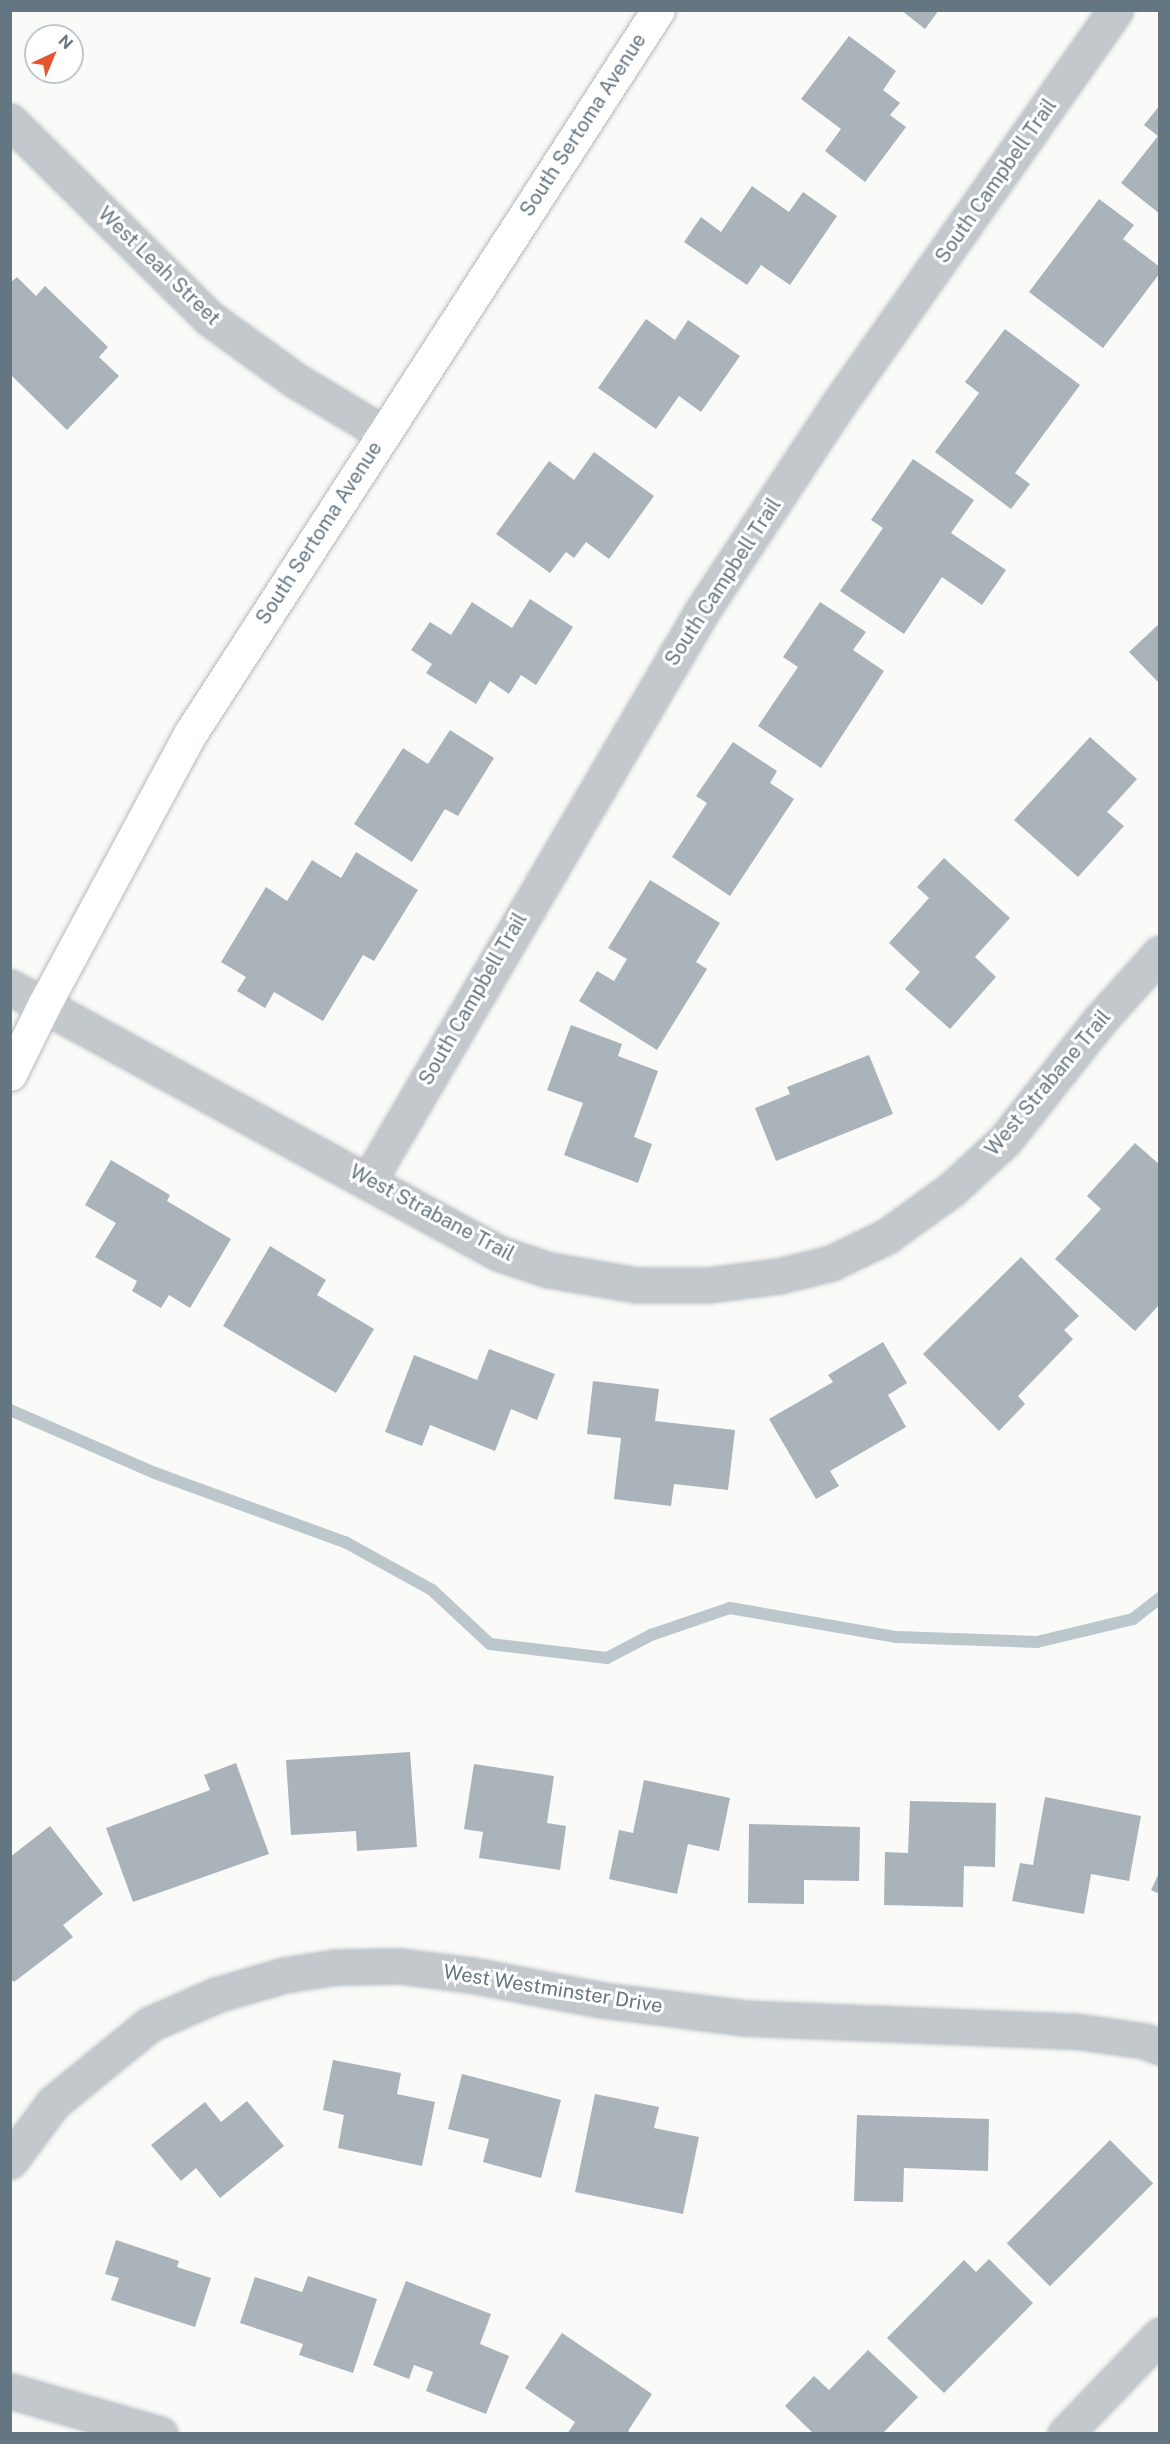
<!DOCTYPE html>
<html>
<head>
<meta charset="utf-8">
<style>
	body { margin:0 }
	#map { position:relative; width:1170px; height:2444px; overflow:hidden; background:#fafaf8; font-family:"Public Sans",sans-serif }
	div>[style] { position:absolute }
	.stream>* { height:12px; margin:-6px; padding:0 6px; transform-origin:6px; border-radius:6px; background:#bbc7cb }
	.building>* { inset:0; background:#aab3b9; transform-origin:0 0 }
	.roads { filter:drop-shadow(0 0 2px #b3babf) drop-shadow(0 0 2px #b3babf) }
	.street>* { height:33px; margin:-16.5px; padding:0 16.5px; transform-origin:16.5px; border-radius:16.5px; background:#c3c8cc }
	.secondary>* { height:33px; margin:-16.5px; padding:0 16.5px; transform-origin:16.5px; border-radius:16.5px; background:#fff }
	span { translate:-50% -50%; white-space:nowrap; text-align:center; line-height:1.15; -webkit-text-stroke:6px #fff; paint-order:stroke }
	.street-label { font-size:20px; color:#657683 }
	.frame { position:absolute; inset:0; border:12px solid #657683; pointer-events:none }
	.north { position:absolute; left:24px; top:24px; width:60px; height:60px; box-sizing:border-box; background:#fff; border:2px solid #c1c8cd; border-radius:50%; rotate:44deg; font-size:16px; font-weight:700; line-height:24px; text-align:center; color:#657683 }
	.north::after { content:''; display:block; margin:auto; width:21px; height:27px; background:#e4572e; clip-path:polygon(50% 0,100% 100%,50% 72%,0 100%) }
</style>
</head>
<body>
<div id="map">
	<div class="stream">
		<i style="left:10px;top:1410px;width:158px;rotate:23.5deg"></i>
		<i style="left:155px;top:1473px;width:202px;rotate:20deg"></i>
		<i style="left:345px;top:1542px;width:99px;rotate:28.9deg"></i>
		<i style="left:432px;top:1590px;width:79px;rotate:43deg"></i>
		<i style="left:490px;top:1644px;width:118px;rotate:6.8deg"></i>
		<i style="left:607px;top:1658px;width:50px;rotate:-27.6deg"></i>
		<i style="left:651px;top:1635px;width:83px;rotate:-18.9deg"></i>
		<i style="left:730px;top:1608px;width:169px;rotate:9.9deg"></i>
		<i style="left:897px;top:1637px;width:140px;rotate:2deg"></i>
		<i style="left:1037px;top:1642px;width:99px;rotate:-13.5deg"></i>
		<i style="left:1133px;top:1619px;width:34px;rotate:-38deg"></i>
	</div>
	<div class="building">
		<i style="clip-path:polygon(901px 10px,939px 10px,925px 29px)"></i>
		<i style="clip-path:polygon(849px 36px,896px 71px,883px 90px,900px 103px,890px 115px,906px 127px,865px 182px,825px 151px,841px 129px,801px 99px)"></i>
		<i style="clip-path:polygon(1160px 105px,1160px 214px,1121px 183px,1158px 136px,1144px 125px)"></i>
		<i style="clip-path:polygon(752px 186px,789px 212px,803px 192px,837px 216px,790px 285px,761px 265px,747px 285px,684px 242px,701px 217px,721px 232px)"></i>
		<i style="clip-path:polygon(1099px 199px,1134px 225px,1123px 239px,1160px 267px,1160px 273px,1103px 348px,1029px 292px)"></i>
		<i style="clip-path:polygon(17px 277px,36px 296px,45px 286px,108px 347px,99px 357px,119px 376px,67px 430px,10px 374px,10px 283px)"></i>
		<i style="clip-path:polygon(646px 319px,675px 340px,688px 320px,740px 356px,701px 412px,679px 396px,656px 429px,598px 388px)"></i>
		<i style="clip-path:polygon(1005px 329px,1080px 385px,1015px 473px,1030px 484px,1011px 509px,935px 452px,979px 393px,965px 382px)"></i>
		<i style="clip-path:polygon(594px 452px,654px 496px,609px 559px,586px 542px,574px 558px,566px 552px,550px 573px,496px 534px,549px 461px,574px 480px)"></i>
		<i style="clip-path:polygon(913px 459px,974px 500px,951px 533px,1006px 570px,982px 605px,942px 577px,904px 634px,840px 591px,883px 528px,871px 520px)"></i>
		<i style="clip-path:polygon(530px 599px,573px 627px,536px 685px,521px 675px,509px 694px,490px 681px,476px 704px,426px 673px,432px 664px,411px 650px,430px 622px,451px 635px,472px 602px,512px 628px)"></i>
		<i style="clip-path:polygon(820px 602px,866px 632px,853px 650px,884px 671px,821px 768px,758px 726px,798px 667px,783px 657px)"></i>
		<i style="clip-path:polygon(1160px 623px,1160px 684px,1129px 652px)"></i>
		<i style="clip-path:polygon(450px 730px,494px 758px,458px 816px,445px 809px,412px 862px,354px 824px,403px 748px,428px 764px)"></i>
		<i style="clip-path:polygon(1090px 737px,1137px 779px,1107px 812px,1124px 826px,1078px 877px,1014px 820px)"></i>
		<i style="clip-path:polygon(733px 742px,777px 771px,770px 783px,794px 799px,730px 896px,672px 857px,707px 803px,696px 796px)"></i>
		<i style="clip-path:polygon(356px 852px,418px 890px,374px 961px,363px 955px,323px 1021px,274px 992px,265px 1008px,237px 991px,246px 977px,221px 962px,266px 887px,287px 901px,312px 860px,341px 878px)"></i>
		<i style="clip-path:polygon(944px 858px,1010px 918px,975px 957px,996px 977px,950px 1029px,905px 989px,920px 972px,889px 943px,929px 898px,917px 887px)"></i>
		<i style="clip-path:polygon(650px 880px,720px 923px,696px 962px,707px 969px,657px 1050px,579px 1001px,597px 971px,614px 981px,627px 959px,608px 948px)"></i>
		<i style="clip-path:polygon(571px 1025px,622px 1044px,618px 1056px,658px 1071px,634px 1137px,652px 1144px,638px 1183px,564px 1155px,583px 1103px,547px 1090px)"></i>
		<i style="clip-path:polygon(869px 1055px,893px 1114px,776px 1161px,755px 1108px,790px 1094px,787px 1087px)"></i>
		<i style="clip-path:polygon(1135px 1143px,1160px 1165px,1160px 1304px,1135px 1331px,1055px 1259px,1101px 1209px,1087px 1196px)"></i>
		<i style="clip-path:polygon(111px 1160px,170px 1195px,167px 1201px,231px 1239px,190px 1308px,169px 1295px,161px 1308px,132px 1291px,137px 1281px,95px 1257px,116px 1223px,85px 1205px)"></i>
		<i style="clip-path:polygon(270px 1246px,326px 1280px,317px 1295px,374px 1329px,336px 1393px,223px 1326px)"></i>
		<i style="clip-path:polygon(1021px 1257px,1079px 1316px,1064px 1330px,1073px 1339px,1018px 1396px,1025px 1404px,999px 1431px,923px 1354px)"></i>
		<i style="clip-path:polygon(883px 1342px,907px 1383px,888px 1395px,906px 1427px,830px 1471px,839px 1486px,816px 1499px,769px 1419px,833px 1382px,828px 1375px)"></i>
		<i style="clip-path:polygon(489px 1349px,555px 1374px,537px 1420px,511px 1409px,495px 1451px,430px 1425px,422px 1446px,385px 1432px,414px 1355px,477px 1380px)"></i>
		<i style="clip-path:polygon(593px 1381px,659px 1389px,655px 1421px,735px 1430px,728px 1490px,674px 1484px,671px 1506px,614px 1499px,621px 1438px,587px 1434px)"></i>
		<i style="clip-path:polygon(410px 1752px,417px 1847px,357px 1851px,356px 1831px,291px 1835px,286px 1760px)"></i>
		<i style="clip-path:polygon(236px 1763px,269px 1854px,133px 1902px,106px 1828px,210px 1790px,204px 1775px)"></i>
		<i style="clip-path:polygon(474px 1764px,554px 1776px,547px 1823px,566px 1826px,560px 1870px,479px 1858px,483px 1832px,464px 1829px)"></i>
		<i style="clip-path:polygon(644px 1780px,730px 1798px,719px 1851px,688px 1844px,677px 1894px,609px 1879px,619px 1830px,633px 1833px)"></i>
		<i style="clip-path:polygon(1045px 1797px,1141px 1816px,1129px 1881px,1091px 1874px,1084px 1914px,1012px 1901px,1020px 1863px,1033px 1865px)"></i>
		<i style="clip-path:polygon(910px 1801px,996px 1803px,995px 1867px,964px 1866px,963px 1907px,884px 1905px,885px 1852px,908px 1853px)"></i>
		<i style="clip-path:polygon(749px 1824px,860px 1827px,859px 1881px,804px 1880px,804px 1904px,748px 1903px)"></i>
		<i style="clip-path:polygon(50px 1826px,103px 1894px,63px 1925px,73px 1937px,14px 1982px,10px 1978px,10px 1857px)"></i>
		<i style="clip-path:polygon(1160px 1871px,1160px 1894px,1151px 1890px)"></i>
		<i style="clip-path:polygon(333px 2060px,401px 2073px,397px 2094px,435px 2102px,422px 2166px,338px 2148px,344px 2115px,323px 2110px)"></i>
		<i style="clip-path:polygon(462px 2074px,561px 2100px,541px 2178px,483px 2162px,489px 2139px,448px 2129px)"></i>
		<i style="clip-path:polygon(595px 2094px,659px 2107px,654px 2128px,699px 2137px,683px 2214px,575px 2192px)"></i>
		<i style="clip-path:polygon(247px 2101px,284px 2146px,220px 2198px,196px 2168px,181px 2181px,151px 2145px,205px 2102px,221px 2122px)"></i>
		<i style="clip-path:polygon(857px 2115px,989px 2119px,988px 2171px,904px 2168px,903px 2202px,854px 2201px)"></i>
		<i style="left:1110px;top:2140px;width:61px;height:146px;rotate:45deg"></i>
		<i style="clip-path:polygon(116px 2240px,179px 2261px,177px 2267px,211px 2278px,195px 2327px,111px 2300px,119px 2278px,105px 2274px)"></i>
		<i style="clip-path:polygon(989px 2259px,1033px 2303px,944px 2393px,887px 2338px,964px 2260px,976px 2272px)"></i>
		<i style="clip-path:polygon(308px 2276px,377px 2299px,353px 2373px,299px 2355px,303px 2344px,240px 2323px,255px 2277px,302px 2292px)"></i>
		<i style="clip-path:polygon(406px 2281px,491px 2314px,480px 2344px,509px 2356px,486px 2414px,426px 2391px,433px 2372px,414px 2365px,409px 2379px,373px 2365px)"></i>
		<i style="clip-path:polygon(562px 2333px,652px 2394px,628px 2431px,632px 2434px,567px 2434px,575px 2422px,525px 2388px)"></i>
		<i style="clip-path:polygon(868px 2350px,918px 2397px,882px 2434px,814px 2434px,785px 2406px,814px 2376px,829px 2390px)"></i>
	</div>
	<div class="roads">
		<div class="street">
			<i style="left:10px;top:121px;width:280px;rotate:44.7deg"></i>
			<i style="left:209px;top:318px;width:106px;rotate:35.8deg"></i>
			<i style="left:295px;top:380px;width:103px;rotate:31.1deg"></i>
			<i style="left:10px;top:987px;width:556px;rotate:28.59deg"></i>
			<i style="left:498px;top:1253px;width:54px;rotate:18.4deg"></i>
			<i style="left:549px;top:1270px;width:89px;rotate:9.7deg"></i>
			<i style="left:637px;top:1285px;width:71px"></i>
			<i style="left:708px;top:1285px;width:72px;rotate:-7.2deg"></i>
			<i style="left:779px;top:1276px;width:54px;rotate:-14deg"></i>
			<i style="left:831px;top:1263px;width:62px;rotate:-25.7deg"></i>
			<i style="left:887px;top:1236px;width:80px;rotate:-35.9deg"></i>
			<i style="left:952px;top:1189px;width:72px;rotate:-42.8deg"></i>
			<i style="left:1005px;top:1140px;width:152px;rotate:-51.7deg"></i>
			<i style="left:1099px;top:1021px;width:91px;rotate:-48.1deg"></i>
			<i style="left:369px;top:1180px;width:659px;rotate:-59.66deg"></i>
			<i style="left:702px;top:611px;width:250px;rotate:-56.6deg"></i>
			<i style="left:840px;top:402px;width:479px;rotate:-54.9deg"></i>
			<i style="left:10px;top:2161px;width:72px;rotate:-53.4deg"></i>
			<i style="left:53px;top:2103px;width:125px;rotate:-39.2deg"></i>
			<i style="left:150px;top:2024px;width:72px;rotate:-23.7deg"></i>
			<i style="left:216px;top:1995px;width:71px;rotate:-16.4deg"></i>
			<i style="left:284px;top:1975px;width:54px;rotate:-8.6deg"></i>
			<i style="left:337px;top:1967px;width:63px;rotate:-0.9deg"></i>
			<i style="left:400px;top:1966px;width:72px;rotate:7.2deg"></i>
			<i style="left:471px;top:1975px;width:133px;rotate:10.8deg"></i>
			<i style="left:602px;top:2000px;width:143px;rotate:7.2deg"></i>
			<i style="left:744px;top:2018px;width:330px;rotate:2.3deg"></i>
			<i style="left:1074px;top:2031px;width:72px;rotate:8deg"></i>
			<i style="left:1145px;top:2041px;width:16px;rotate:22deg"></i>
			<i style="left:10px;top:2391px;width:156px;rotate:16deg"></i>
			<i style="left:1065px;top:2434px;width:137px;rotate:-46.2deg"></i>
		</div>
		<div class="secondary">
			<i style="left:10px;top:1074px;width:77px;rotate:-63.8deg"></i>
			<i style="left:44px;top:1005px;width:308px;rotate:-61.7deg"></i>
			<i style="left:190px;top:734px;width:862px;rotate:-57.12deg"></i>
		</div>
	</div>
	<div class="street-label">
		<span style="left:583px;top:125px;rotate:-57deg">South Sertoma Avenue</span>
		<span style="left:996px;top:181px;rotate:-55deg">South Campbell Trail</span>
		<span style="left:159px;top:266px;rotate:44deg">West Leah Street</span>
		<span style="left:319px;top:533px;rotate:-57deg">South Sertoma Avenue</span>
		<span style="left:723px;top:582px;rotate:-57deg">South Campbell Trail</span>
		<span style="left:473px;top:999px;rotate:-60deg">South Campbell Trail</span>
		<span style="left:1048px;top:1083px;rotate:-50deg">West Strabane Trail</span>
		<span style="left:432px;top:1213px;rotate:28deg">West Strabane Trail</span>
		<span style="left:553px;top:1989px;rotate:9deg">West Westminster Drive</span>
	</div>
	<div class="frame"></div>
	<div class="north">N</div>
</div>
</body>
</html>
